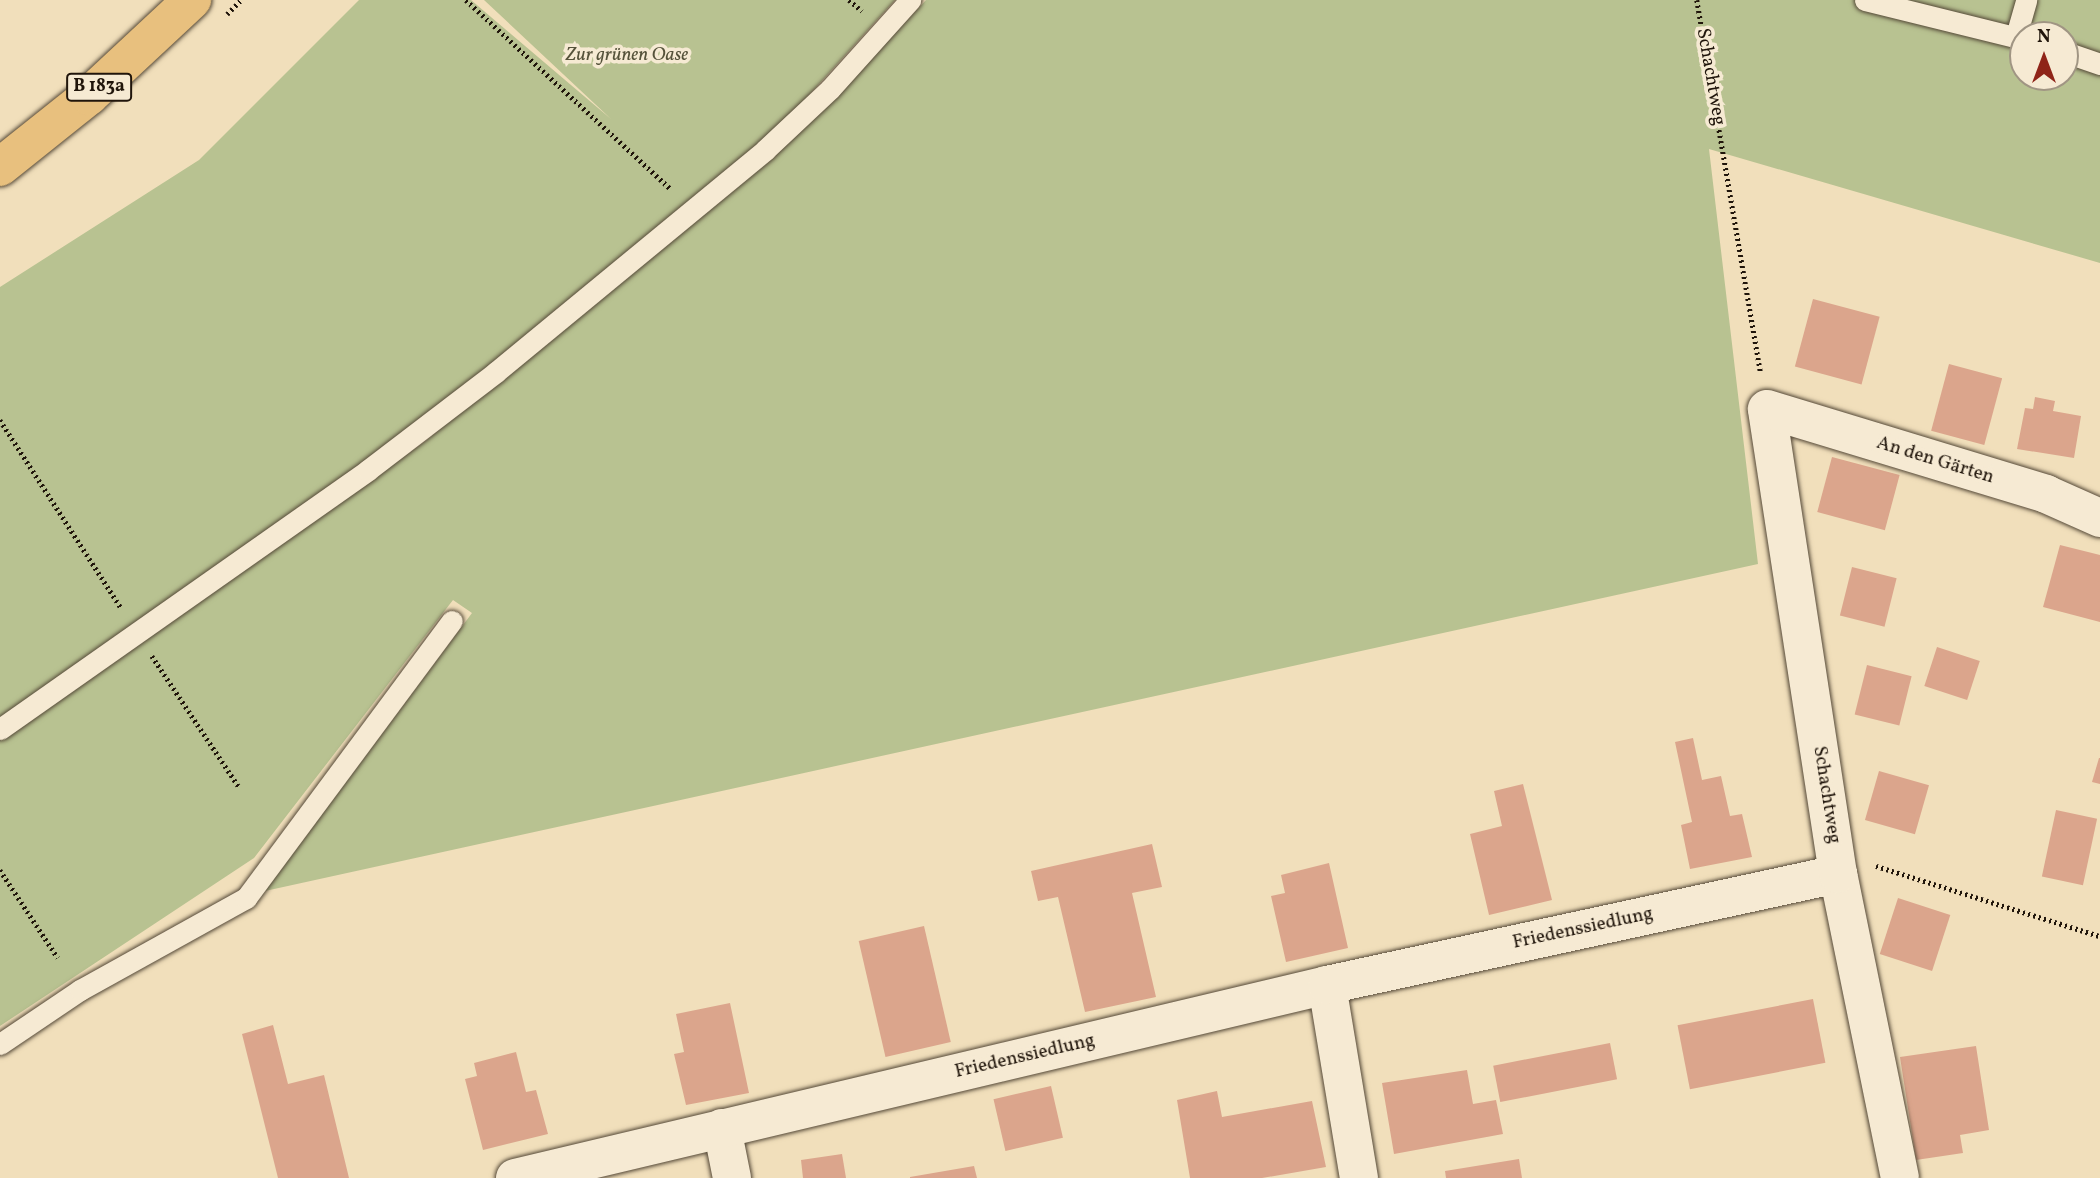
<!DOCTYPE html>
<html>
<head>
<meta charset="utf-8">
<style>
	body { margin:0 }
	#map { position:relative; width:2100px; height:1178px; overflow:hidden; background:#f1dfbb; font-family:Vollkorn,serif }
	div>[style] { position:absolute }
	.green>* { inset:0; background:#b8c291 }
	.building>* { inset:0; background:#dba58c; transform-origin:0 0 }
	.path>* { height:4.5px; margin-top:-2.25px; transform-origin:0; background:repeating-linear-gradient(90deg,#20150b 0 2px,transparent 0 5.5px) }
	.roads { filter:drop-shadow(0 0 2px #544837) drop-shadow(0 0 2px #544837) }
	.lane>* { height:21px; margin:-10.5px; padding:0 10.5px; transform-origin:10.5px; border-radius:10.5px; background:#f6ead3 }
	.street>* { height:38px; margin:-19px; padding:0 19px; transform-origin:19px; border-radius:19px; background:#f6ead3 }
	.primary>* { height:38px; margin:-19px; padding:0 19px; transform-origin:19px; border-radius:19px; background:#e8c07e }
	span { translate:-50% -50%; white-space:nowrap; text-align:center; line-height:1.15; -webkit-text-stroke:7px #f6ead3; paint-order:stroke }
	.shield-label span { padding:2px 5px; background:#f6ead3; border:2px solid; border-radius:5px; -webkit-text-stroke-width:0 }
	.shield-label { font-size:18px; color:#20150b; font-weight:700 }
	.park-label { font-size:19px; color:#55523a; font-style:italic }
	.street-label { font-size:19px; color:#20150b }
	.north { position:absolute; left:2009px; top:21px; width:70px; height:70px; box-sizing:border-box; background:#f6ead3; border:2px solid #a09583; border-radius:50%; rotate:0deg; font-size:19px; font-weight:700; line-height:28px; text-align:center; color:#20150b }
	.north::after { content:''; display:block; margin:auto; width:24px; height:32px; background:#8f2418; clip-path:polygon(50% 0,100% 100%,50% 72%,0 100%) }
</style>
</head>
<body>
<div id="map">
	<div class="green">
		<i style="clip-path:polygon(evenodd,359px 0,471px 0,611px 119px,484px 0,895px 0,790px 116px,344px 500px,427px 440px,838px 95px,926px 0,2100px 0,2100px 263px,1709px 149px,1758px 564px,265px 891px,472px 613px,453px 600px,254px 858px,0 1026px,0 287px,199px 160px,359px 0,2023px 35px,2065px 35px,2065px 77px,2023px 77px,2023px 35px)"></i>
	</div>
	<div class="building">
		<i style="left:1813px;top:299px;width:69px;height:70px;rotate:15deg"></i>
		<i style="left:1949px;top:364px;width:55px;height:69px;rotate:15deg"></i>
		<i style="clip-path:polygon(2035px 397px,2055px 401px,2053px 411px,2081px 416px,2074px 458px,2017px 449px,2025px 408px,2033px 409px)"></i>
		<i style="left:1832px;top:457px;width:70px;height:57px;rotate:15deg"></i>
		<i style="clip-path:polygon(2060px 545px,2100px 555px,2100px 622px,2043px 607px)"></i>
		<i style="left:1852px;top:567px;width:46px;height:50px;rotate:14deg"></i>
		<i style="left:1937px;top:647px;width:45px;height:41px;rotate:18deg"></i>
		<i style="left:1867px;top:665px;width:46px;height:51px;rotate:14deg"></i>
		<i style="clip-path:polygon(1693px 738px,1702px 780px,1721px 776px,1730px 816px,1742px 814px,1752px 857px,1690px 869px,1681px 825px,1692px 822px,1675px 742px)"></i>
		<i style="clip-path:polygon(2099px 758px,2100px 758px,2100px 784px,2092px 782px)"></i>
		<i style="left:1879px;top:771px;width:52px;height:51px;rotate:16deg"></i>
		<i style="clip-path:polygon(1523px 784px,1552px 900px,1489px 915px,1470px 834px,1502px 826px,1494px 791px)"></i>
		<i style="left:2056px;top:810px;width:42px;height:68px;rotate:12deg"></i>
		<i style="clip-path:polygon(1152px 844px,1162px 887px,1132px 893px,1156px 997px,1085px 1012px,1058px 897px,1038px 901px,1031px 871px)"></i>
		<i style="clip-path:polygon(1329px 863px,1348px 948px,1286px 962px,1271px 896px,1285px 893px,1281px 875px)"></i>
		<i style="left:1898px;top:898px;width:55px;height:59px;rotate:18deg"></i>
		<i style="left:924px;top:926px;width:119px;height:67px;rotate:77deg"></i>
		<i style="left:1813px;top:999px;width:65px;height:138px;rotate:79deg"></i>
		<i style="clip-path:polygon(730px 1003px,749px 1093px,686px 1105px,674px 1054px,684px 1052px,676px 1014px)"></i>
		<i style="clip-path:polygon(273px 1025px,288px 1084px,324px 1075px,349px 1178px,278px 1178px,242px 1034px)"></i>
		<i style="left:1610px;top:1043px;width:37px;height:119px;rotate:79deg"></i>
		<i style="clip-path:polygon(1976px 1046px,1989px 1130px,1960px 1135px,1963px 1153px,1916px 1160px,1900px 1057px)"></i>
		<i style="clip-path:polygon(516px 1052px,526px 1092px,536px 1090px,548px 1134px,483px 1150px,465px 1079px,477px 1076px,474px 1063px)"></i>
		<i style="clip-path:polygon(1467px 1070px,1473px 1104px,1496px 1100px,1503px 1134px,1394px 1154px,1382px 1083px)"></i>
		<i style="left:1051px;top:1086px;width:53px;height:59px;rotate:77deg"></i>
		<i style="clip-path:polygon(1217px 1091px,1222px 1117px,1312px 1101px,1326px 1167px,1262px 1178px,1190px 1178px,1177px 1100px)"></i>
		<i style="clip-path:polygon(842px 1154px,846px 1178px,803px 1178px,801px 1160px)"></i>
		<i style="clip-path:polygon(1519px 1159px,1522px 1178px,1446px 1178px,1445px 1171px)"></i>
		<i style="clip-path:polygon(974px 1166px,977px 1178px,910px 1178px,910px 1177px)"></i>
	</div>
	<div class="path">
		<i style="left:466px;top:0;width:279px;rotate:42.7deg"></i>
		<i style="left:849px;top:0;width:17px;rotate:40deg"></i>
		<i style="left:1697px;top:0;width:379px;rotate:80.3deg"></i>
		<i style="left:227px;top:14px;width:20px;rotate:-45deg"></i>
		<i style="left:0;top:420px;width:224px;rotate:57.2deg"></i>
		<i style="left:152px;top:656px;width:157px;rotate:56.4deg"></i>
		<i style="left:1876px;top:866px;width:235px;rotate:17.4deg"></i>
		<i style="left:0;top:870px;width:105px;rotate:56.6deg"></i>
	</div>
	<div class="roads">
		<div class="lane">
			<i style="left:1865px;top:0;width:163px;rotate:13.9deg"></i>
			<i style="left:2016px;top:36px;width:37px;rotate:-74deg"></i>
			<i style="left:2065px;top:52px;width:37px;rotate:19deg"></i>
			<i style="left:0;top:729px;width:450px;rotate:-35.1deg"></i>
			<i style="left:368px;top:470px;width:161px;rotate:-37.4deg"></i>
			<i style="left:496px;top:372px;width:349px;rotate:-39.5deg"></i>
			<i style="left:765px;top:150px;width:89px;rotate:-43.2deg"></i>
			<i style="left:830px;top:89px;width:120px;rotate:-48deg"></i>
			<i style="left:0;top:1044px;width:97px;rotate:-34deg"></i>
			<i style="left:80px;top:990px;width:190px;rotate:-29deg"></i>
			<i style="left:246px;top:898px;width:345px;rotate:-53.4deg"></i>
		</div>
		<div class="street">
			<i style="left:1327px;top:985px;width:196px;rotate:80.6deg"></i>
			<i style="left:722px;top:1128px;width:51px;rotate:78.7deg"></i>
			<i style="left:515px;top:1178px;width:835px;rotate:-13.37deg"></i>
			<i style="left:1327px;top:985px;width:523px;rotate:-12.26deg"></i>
			<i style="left:1900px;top:1178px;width:310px;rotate:-101.5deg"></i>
			<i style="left:1838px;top:874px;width:470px;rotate:-98.7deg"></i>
			<i style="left:1767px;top:409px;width:292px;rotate:16.9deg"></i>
			<i style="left:2046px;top:494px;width:59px;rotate:24deg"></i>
		</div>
		<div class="primary">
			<i style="left:0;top:167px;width:114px;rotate:-38.6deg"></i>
			<i style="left:89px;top:96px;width:141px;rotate:-43deg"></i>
		</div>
	</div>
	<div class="shield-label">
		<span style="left:99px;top:87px">B 183a</span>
	</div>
	<div class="park-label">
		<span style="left:627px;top:56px">Zur grünen Oase</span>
	</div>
	<div class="street-label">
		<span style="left:1710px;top:77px;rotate:80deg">Schachtweg</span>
		<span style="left:1935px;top:461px;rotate:17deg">An den Gärten</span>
		<span style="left:1826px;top:795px;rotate:81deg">Schachtweg</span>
		<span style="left:1583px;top:929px;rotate:-12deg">Friedenssiedlung</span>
		<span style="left:1025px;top:1057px;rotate:-13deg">Friedenssiedlung</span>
	</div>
	<div class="north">N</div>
</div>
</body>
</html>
